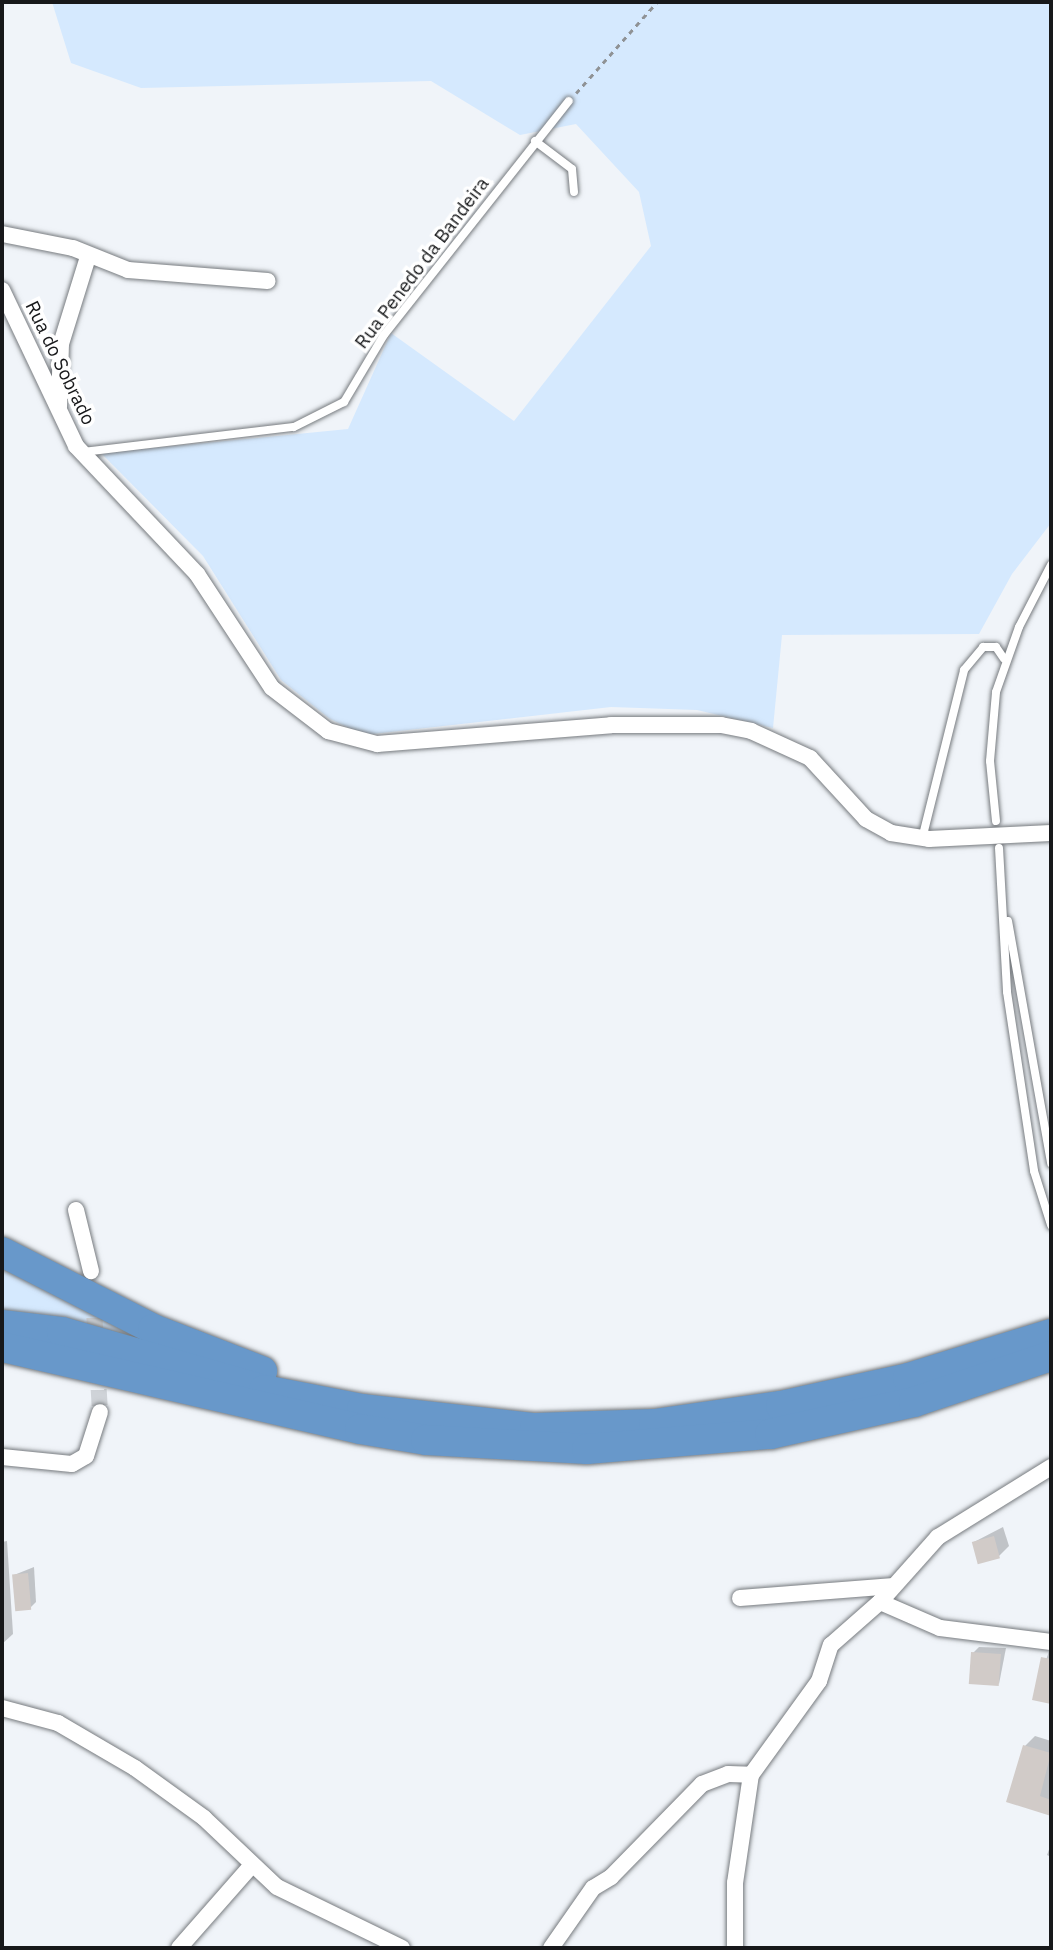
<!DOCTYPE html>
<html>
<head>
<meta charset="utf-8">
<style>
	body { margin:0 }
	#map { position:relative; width:1053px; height:1950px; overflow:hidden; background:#f0f4f9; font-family:"IBM Plex Sans",sans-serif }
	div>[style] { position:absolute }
	.green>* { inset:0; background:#d5e9fe }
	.shadow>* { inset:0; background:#0003 }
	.building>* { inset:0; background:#d1cbc8; transform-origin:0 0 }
	.minor-tunnel>* { height:16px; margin-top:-8px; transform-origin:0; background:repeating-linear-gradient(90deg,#cfd3d8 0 16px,transparent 0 24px) }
	.path>* { height:2.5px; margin-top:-1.25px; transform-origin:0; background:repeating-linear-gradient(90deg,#8f9295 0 5px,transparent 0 10px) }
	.roads { filter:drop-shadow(0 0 2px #777b7f) drop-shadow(0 0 2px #777b7f) }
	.service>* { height:8px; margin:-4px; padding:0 4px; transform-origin:4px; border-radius:4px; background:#fff }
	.minor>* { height:16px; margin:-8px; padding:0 8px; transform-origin:8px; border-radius:8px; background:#fff }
	.motorway>* { height:30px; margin:-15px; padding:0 15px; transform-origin:15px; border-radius:15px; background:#6898ca }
	span { translate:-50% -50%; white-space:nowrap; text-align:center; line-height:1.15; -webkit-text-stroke:7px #fff; paint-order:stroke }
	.street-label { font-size:19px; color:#17181a }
	.frame { position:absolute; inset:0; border:4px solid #17181a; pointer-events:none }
</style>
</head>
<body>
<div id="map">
	<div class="green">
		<i style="clip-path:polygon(52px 2px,1051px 2px,1051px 523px,1012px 574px,979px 634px,782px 635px,773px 728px,697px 710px,611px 707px,364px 735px,330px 719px,281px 680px,203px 556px,101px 453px,348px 429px,391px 333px,514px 421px,651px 246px,639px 192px,576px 124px,520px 135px,431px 81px,141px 88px,71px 63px)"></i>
		<i style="clip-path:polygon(2px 1264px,147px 1339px,2px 1310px)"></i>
	</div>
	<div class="shadow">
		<i style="clip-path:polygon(1003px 1527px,1009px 1546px,999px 1556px,974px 1542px)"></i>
		<i style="clip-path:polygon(7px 1541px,13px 1634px,2px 1644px,2px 1542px)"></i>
		<i style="clip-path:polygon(34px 1567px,36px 1602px,30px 1608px,14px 1575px)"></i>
		<i style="clip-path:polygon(979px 1647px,1006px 1648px,999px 1684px,973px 1653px)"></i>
		<i style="clip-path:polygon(1049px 1651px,1051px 1652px,1051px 1702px,1034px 1698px)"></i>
		<i style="clip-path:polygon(1035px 1736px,1051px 1741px,1051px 1814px,1036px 1809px,1025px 1746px)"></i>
		<i style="clip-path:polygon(1051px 1844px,1051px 1857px,1047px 1855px)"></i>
	</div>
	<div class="building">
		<i style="left:994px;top:1536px;width:23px;height:23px;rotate:75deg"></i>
		<i style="left:28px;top:1573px;width:37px;height:16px;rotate:85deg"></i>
		<i style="left:971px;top:1652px;width:30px;height:32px;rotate:4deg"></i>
		<i style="clip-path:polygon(1041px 1657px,1051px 1659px,1051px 1704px,1032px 1700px)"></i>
		<i style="clip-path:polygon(1023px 1745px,1051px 1753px,1040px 1796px,1051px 1800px,1051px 1816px,1006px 1802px)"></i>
	</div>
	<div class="minor-tunnel">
		<i style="left:93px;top:1294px;width:118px;rotate:86.6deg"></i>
	</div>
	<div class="path">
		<i style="left:576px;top:93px;width:122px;rotate:-48.3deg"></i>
	</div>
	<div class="roads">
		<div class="service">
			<i style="left:535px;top:141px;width:46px;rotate:37.1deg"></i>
			<i style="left:572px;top:169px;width:23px;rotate:85deg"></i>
			<i style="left:83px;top:452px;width:212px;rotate:-6.8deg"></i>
			<i style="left:294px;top:427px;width:56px;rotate:-26.6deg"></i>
			<i style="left:344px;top:402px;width:78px;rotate:-59.2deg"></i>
			<i style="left:384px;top:335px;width:298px;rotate:-51.7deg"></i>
			<i style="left:996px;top:821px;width:60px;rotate:-95.7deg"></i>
			<i style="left:990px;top:761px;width:69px;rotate:-85deg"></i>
			<i style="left:996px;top:692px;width:69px;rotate:-70.5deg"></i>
			<i style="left:1019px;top:627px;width:70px;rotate:-62.7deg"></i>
			<i style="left:922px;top:839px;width:174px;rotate:-76deg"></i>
			<i style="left:964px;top:670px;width:30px;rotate:-50deg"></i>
			<i style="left:983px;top:647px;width:13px"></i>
			<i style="left:996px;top:647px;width:14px;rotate:56deg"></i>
			<i style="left:999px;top:848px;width:144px;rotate:86.8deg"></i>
			<i style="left:1007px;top:992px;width:181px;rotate:81.4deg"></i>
			<i style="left:1034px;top:1171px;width:57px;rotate:72.5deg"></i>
			<i style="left:1008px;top:921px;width:246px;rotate:79.9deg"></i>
		</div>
		<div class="minor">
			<i style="left:2px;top:234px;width:72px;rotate:11.2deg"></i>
			<i style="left:73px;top:248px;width:59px;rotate:21.8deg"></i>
			<i style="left:128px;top:270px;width:140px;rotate:4.5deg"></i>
			<i style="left:2px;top:290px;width:173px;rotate:64.6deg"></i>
			<i style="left:76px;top:446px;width:176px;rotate:46.6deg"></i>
			<i style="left:197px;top:574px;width:136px;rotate:56.7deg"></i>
			<i style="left:272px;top:688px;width:71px;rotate:37.5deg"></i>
			<i style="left:328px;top:731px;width:51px;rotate:14.9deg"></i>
			<i style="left:377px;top:744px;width:235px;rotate:-4.6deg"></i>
			<i style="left:611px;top:725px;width:110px"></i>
			<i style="left:721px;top:725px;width:31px;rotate:11deg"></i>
			<i style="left:751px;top:731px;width:65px;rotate:24.6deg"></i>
			<i style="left:810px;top:758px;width:83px;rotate:47.4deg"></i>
			<i style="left:866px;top:819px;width:29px;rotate:29deg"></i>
			<i style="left:891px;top:833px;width:38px;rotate:9deg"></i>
			<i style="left:929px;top:839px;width:122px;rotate:-2.8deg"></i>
			<i style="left:59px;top:407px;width:63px;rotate:-88.2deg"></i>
			<i style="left:61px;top:344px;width:91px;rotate:-72.8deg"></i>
			<i style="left:76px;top:1210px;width:63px;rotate:76.2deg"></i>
			<i style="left:2px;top:1457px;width:70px;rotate:5.7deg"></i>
			<i style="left:72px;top:1464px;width:16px;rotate:-30deg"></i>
			<i style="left:86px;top:1456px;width:46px;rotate:-72.3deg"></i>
			<i style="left:740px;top:1598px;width:151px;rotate:-4.5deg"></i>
			<i style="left:880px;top:1602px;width:65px;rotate:23.4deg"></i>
			<i style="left:940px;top:1628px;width:112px;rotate:7.2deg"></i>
			<i style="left:2px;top:1708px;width:58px;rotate:15deg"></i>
			<i style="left:58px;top:1723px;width:89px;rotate:30.3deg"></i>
			<i style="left:135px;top:1768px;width:85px;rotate:35.9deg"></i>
			<i style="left:204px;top:1818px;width:100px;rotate:43.4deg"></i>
			<i style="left:277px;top:1887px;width:139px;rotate:26deg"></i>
			<i style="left:179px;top:1948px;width:109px;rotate:-48.7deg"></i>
			<i style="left:551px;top:1948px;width:73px;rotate:-55deg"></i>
			<i style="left:593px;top:1888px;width:21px;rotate:-31deg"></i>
			<i style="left:611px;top:1877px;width:130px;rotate:-45.6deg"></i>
			<i style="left:702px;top:1784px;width:28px;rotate:-21deg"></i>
			<i style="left:728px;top:1774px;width:23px;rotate:2deg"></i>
			<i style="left:735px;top:1948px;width:65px;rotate:-90deg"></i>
			<i style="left:735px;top:1883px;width:109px;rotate:-81.6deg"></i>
			<i style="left:751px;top:1775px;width:116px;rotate:-54.1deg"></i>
			<i style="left:819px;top:1681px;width:38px;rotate:-72deg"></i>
			<i style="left:831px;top:1645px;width:65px;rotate:-41.3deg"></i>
			<i style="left:880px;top:1602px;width:87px;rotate:-48.3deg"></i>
			<i style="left:938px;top:1537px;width:133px;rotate:-31.8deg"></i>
		</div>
		<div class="motorway">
			<i style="left:2px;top:1252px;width:169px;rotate:27deg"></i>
			<i style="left:153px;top:1329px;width:117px;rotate:21.1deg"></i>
			<i style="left:2px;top:1325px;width:60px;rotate:6.7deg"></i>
			<i style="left:62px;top:1332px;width:210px;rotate:16deg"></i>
			<i style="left:264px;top:1390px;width:100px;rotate:11deg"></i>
			<i style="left:362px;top:1409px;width:174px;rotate:6.3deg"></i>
			<i style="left:535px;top:1428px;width:119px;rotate:-1.9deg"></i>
			<i style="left:654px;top:1424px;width:128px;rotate:-8.1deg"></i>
			<i style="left:781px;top:1406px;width:130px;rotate:-12.4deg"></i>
			<i style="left:908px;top:1378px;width:150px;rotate:-17.1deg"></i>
			<i style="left:2px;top:1347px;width:367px;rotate:12.9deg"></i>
			<i style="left:360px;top:1429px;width:67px;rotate:9.5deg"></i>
			<i style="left:426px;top:1440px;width:161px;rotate:3.2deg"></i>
			<i style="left:587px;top:1449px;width:184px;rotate:-4.7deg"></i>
			<i style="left:770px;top:1434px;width:148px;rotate:-12.5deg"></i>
			<i style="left:914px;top:1402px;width:145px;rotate:-18.6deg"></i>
		</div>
	</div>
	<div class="street-label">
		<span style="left:422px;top:263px;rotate:-53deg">Rua Penedo da Bandeira</span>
		<span style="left:60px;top:363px;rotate:64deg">Rua do Sobrado</span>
	</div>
	<div class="frame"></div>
</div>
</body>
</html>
